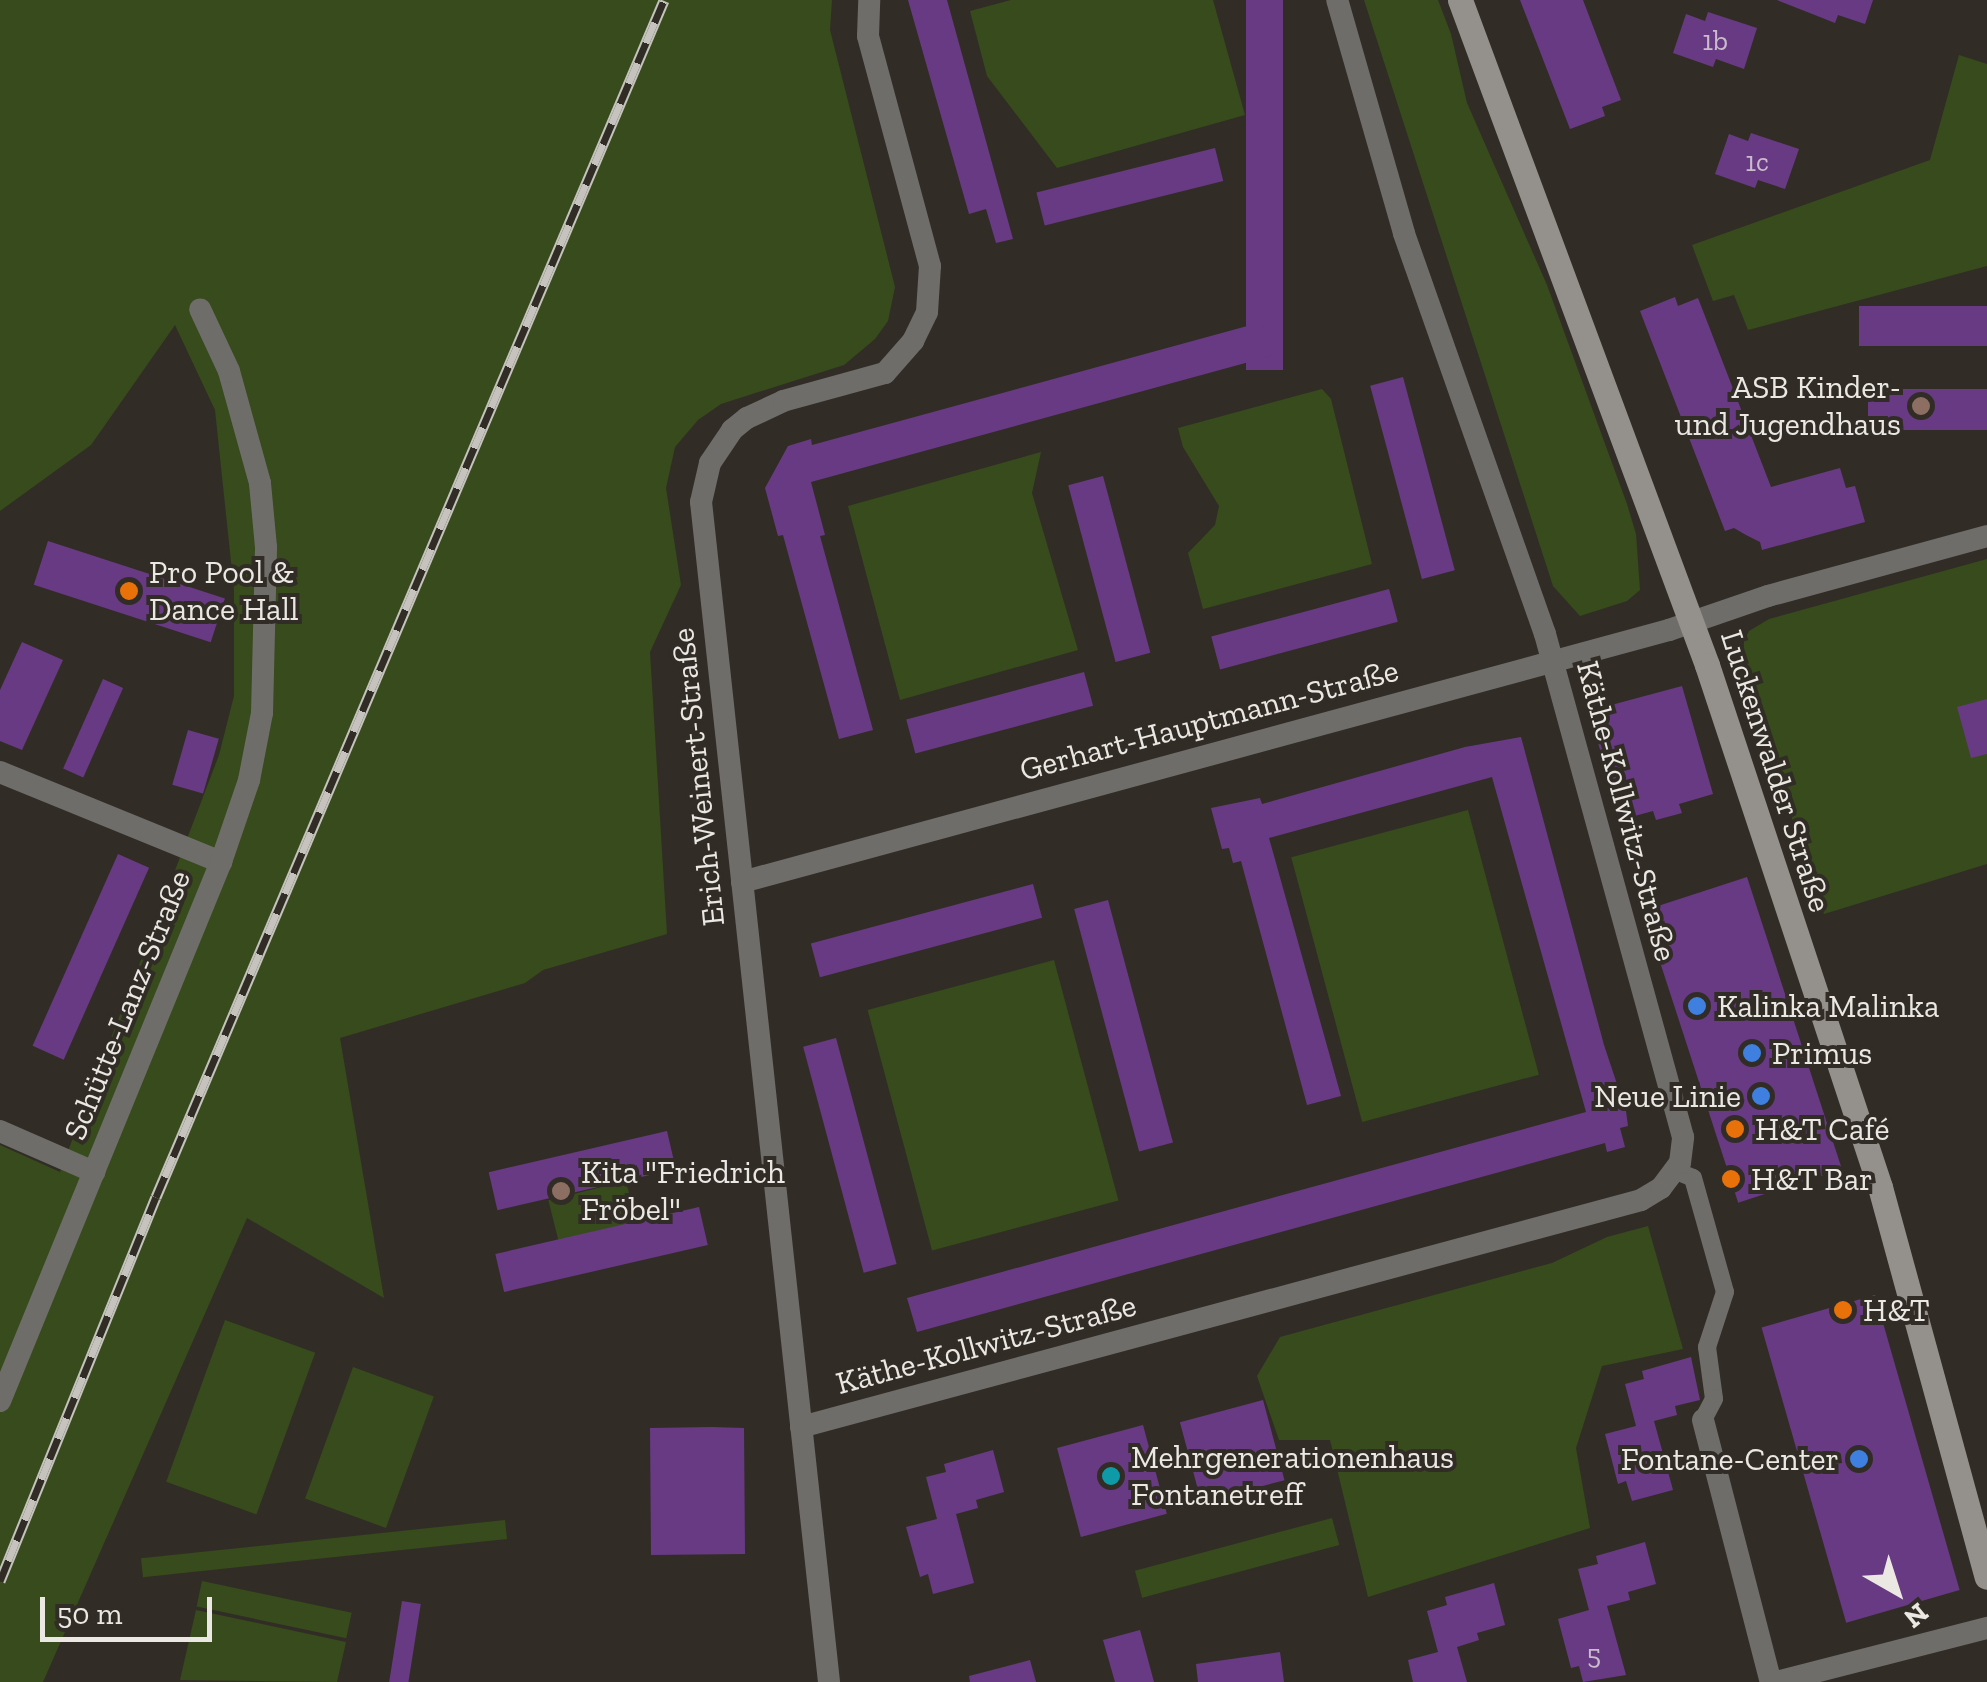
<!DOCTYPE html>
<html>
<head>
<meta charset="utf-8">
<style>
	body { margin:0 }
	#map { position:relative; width:1987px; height:1682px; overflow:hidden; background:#312d26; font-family:"Zilla Slab",serif }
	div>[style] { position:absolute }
	.green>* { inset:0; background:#374b1c; transform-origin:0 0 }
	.building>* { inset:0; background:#683a83; transform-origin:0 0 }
	.pedestrian>* { height:18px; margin:-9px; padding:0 9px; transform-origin:9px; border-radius:9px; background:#6f6d69 }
	.minor>* { height:22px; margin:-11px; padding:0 11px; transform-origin:11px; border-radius:11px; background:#6f6d69 }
	.secondary>* { height:25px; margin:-12.5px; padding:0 12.5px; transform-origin:12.5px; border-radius:12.5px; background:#94908b }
	.rail>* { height:11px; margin-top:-5.5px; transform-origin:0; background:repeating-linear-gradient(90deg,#312d26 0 22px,#c6c2be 0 44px); box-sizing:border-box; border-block:2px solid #c6c2be }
	.dots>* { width:28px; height:28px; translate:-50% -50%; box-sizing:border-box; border:5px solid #312d26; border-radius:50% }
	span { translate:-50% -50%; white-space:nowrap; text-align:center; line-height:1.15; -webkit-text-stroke:8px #312d26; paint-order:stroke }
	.number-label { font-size:28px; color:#cabccc }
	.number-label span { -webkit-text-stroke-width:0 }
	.poi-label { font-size:32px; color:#ebe8e4 }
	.right { translate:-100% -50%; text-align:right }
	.left { translate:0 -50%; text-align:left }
	.street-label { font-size:32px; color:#ebe8e4 }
	.north { position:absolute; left:1847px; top:1542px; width:100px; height:100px; -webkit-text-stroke:8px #312d26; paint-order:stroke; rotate:141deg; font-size:28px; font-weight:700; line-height:40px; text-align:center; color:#ebe8e4 }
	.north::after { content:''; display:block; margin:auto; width:35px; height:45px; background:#ebe8e4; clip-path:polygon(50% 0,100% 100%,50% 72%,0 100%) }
	.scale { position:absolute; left:40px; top:1597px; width:172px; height:45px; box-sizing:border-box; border:5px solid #ebe8e4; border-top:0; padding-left:12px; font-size:30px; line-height:35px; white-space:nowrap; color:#ebe8e4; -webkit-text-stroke:8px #312d26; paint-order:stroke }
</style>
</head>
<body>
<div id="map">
	<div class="green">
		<i style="clip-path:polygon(0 0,832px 0,830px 30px,895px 287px,888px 321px,875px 339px,844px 365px,721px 404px,698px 420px,675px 447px,666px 488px,681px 585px,650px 652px,667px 934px,543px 970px,525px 983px,340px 1038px,384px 1298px,247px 1218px,43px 1682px,0 1682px,0 1145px,60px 1172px,219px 755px,234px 696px,234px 590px,215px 410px,175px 325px,91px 445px,0 511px)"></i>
		<i style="clip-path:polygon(1011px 0,1213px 0,1245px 115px,1057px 168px,987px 76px,970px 11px)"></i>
		<i style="clip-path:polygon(1364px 0,1438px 0,1451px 34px,1467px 103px,1547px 285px,1627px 504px,1636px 534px,1640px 590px,1627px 601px,1580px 616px,1553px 586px)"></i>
		<i style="clip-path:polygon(1959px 55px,1987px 64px,1987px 266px,1748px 330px,1734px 295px,1713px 301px,1692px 245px,1930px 160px)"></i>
		<i style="clip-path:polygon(1322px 389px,1331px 399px,1372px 564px,1203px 609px,1188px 553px,1215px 525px,1219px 506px,1183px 447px,1178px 428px)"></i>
		<i style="clip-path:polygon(1041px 452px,1032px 493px,1078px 650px,900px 700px,848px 506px)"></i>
		<i style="clip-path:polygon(1987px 559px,1987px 864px,1824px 914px,1743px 672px,1744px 641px,1749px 631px,1769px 619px)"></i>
		<i style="left:1468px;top:810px;width:274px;height:183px;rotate:75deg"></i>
		<i style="left:1054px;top:960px;width:249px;height:193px;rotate:75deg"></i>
		<i style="left:626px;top:1181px;width:42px;height:80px;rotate:76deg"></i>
		<i style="clip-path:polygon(1648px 1226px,1683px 1349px,1602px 1366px,1576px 1448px,1590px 1528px,1368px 1597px,1330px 1440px,1279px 1440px,1257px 1376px,1280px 1337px,1552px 1263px,1607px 1237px)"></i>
		<i style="left:225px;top:1320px;width:96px;height:172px;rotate:20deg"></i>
		<i style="left:353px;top:1367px;width:86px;height:140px;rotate:20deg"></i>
		<i style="left:1332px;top:1518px;width:28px;height:204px;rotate:75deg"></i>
		<i style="left:505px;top:1520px;width:19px;height:366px;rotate:84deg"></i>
		<i style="left:202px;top:1581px;width:153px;height:26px;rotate:12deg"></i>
		<i style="clip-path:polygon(196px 1610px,346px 1642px,337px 1682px,180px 1680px)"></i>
	</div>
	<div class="building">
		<i style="clip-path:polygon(908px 0,947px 0,1013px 239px,996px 243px,986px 209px,969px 214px)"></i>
		<i style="left:1246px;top:0;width:37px;height:370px"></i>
		<i style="clip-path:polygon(1520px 0,1583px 0,1621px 100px,1602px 107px,1605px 116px,1570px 129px)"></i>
		<i style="clip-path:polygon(1777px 0,1873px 0,1865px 24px,1838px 15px,1835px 23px)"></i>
		<i style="clip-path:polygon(1708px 12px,1757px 28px,1744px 69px,1716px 59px,1713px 67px,1673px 53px,1686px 14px,1705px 21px)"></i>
		<i style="clip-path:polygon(1751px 133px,1799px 149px,1785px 189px,1758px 180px,1755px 188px,1715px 174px,1729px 134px,1748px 141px)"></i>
		<i style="left:1215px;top:148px;width:34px;height:184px;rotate:76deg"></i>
		<i style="clip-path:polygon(1675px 297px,1678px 306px,1698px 298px,1771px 487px,1840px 468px,1846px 488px,1855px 486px,1865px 522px,1762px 550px,1760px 542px,1746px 535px,1734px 528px,1725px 531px,1640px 311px)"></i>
		<i style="left:1987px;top:306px;width:40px;height:128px;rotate:90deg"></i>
		<i style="clip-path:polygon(1262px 322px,1271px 356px,811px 482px,825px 535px,820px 536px,873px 730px,839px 739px,786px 546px,783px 535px,778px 536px,765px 488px,788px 446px,811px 439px,812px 445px)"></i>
		<i style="left:1403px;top:377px;width:200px;height:34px;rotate:75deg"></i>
		<i style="left:1987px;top:389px;width:41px;height:119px;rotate:90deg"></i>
		<i style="left:1103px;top:476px;width:183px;height:36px;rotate:75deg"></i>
		<i style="left:48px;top:541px;width:186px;height:46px;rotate:18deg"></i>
		<i style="left:1389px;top:589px;width:34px;height:184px;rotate:75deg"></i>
		<i style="clip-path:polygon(22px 642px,63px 660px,22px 750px,0 741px,0 690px)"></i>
		<i style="left:1084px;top:672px;width:35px;height:184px;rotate:75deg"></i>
		<i style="left:103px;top:679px;width:22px;height:98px;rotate:24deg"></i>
		<i style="clip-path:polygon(1682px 686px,1713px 794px,1679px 804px,1682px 813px,1656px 820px,1653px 811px,1620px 820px,1589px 711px)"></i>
		<i style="clip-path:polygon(1987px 699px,1987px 754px,1971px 758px,1957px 707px)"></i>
		<i style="left:188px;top:730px;width:32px;height:57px;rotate:16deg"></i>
		<i style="clip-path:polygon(1521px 737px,1604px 1045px,1626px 1111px,1628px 1126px,1620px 1128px,1625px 1147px,1607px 1152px,1605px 1143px,917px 1332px,907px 1298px,1586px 1112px,1492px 777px,1269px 838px,1341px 1096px,1307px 1105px,1241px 861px,1233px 863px,1229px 848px,1222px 849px,1211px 808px,1260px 798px,1262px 804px,1465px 747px)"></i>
		<i style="left:118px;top:854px;width:34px;height:210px;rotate:24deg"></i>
		<i style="left:1747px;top:877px;width:307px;height:109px;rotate:72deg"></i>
		<i style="left:1033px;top:884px;width:35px;height:230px;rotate:75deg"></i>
		<i style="left:1108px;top:900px;width:251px;height:35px;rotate:75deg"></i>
		<i style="left:836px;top:1038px;width:234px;height:34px;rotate:75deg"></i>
		<i style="left:667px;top:1131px;width:39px;height:183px;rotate:77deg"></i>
		<i style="left:699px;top:1207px;width:39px;height:209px;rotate:77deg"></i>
		<i style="left:1875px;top:1295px;width:307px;height:118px;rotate:74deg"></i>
		<i style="clip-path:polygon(1691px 1357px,1700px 1400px,1675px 1406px,1677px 1415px,1654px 1421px,1673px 1490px,1632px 1501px,1626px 1481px,1618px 1484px,1605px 1434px,1636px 1426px,1625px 1384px,1644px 1379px,1642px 1371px)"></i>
		<i style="left:1263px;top:1400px;width:83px;height:86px;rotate:75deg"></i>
		<i style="left:1143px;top:1425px;width:92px;height:89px;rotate:75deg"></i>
		<i style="clip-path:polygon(712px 1427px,744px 1428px,745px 1554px,651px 1555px,650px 1428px)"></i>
		<i style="clip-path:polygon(993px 1450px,1004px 1492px,976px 1500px,978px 1508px,956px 1514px,974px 1583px,933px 1594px,928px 1574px,920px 1577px,906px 1527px,937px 1519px,926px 1477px,946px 1472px,944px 1464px)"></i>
		<i style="clip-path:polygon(1645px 1542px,1656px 1584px,1628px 1592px,1630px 1600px,1607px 1606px,1626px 1675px,1583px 1682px,1579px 1666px,1571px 1668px,1558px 1619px,1589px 1610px,1578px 1569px,1598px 1564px,1596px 1556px)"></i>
		<i style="clip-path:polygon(1494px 1583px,1505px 1625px,1477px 1633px,1479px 1640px,1457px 1647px,1467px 1682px,1413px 1682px,1408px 1660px,1438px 1652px,1427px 1611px,1447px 1605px,1445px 1597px)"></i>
		<i style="left:402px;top:1601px;width:19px;height:82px;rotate:9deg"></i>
		<i style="clip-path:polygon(1140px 1630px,1154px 1682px,1115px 1682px,1103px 1640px)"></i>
		<i style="clip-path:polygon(1280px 1652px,1284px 1682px,1198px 1682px,1196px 1664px)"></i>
		<i style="clip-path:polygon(1030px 1660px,1036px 1682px,970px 1682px,969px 1676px)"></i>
	</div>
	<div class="pedestrian">
		<i style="left:1676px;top:1171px;width:18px;rotate:22deg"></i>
		<i style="left:1693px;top:1178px;width:118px;rotate:74.3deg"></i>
		<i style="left:1725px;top:1292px;width:58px;rotate:108.1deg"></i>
		<i style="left:1707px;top:1347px;width:52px;rotate:82.3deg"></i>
		<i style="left:1714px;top:1399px;width:24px;rotate:118deg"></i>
	</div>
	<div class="minor">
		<i style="left:0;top:772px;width:239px;rotate:22.2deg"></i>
		<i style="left:742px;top:882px;width:961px;rotate:-15.21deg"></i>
		<i style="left:1669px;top:630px;width:105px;rotate:-19deg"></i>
		<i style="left:1768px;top:596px;width:227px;rotate:-15.3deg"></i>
		<i style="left:0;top:1131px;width:103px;rotate:23.6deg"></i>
		<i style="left:0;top:1401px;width:583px;rotate:-67.71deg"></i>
		<i style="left:221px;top:862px;width:87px;rotate:-71.1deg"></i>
		<i style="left:249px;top:780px;width:68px;rotate:-79deg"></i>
		<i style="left:262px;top:713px;width:166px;rotate:-88.6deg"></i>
		<i style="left:266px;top:547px;width:64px;rotate:-95.4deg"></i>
		<i style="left:260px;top:483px;width:116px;rotate:-105.5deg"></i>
		<i style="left:229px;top:371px;width:68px;rotate:-115.1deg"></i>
		<i style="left:1703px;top:1420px;width:271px;rotate:75.5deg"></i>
		<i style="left:801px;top:1427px;width:870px;rotate:-15.12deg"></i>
		<i style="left:1641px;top:1200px;width:23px;rotate:-31deg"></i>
		<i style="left:1661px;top:1188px;width:31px;rotate:-53deg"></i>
		<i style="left:1680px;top:1163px;width:26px;rotate:-83deg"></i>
		<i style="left:1683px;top:1137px;width:522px;rotate:-105.34deg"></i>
		<i style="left:1545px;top:634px;width:425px;rotate:-109.4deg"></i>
		<i style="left:1404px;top:233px;width:242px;rotate:-106deg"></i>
		<i style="left:829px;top:1682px;width:1187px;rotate:-96.19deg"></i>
		<i style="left:701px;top:502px;width:40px;rotate:-77deg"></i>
		<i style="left:710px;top:463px;width:40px;rotate:-56deg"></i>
		<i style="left:732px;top:430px;width:19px;rotate:-39deg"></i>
		<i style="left:747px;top:418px;width:40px;rotate:-25deg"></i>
		<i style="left:783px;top:401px;width:106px;rotate:-15.4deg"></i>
		<i style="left:885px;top:373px;width:43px;rotate:-48.8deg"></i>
		<i style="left:913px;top:341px;width:32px;rotate:-64deg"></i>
		<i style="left:927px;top:312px;width:46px;rotate:-86.3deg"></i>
		<i style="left:930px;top:266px;width:238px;rotate:-105.1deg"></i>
		<i style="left:868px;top:36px;width:36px;rotate:-88deg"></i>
		<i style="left:1776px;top:1682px;width:218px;rotate:-14.4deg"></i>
	</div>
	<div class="secondary">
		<i style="left:1460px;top:0;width:709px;rotate:69.62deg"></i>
		<i style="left:1707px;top:665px;width:550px;rotate:71.66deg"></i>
		<i style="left:1880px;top:1187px;width:404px;rotate:74.7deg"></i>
	</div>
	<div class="rail">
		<i style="left:0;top:1581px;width:414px;rotate:-67.9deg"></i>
		<i style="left:156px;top:1197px;width:1300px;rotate:-67deg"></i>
	</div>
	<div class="dots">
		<i style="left:1921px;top:406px;background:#8d6e63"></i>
		<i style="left:129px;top:591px;background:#e8710a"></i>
		<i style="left:1697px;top:1006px;background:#3f7fe0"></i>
		<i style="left:1752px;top:1053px;background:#3f7fe0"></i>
		<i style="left:1761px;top:1096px;background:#3f7fe0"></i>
		<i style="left:1735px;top:1129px;background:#e8710a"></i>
		<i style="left:1731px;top:1179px;background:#e8710a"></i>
		<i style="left:561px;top:1191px;background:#8d6e63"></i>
		<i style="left:1843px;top:1310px;background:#e8710a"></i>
		<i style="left:1859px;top:1459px;background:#3f7fe0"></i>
		<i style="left:1111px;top:1476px;background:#0f9aa8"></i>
	</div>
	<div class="number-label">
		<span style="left:1715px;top:41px">1b</span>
		<span style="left:1757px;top:162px">1c</span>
		<span style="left:1594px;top:1655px">5</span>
	</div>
	<div class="poi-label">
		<span class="right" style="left:1901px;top:406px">ASB Kinder-<br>und Jugendhaus</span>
		<span class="left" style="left:149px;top:591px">Pro Pool &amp;<br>Dance Hall</span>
		<span class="left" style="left:1717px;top:1006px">Kalinka Malinka</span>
		<span class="left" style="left:1772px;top:1053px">Primus</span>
		<span class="right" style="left:1741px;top:1096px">Neue Linie</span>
		<span class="left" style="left:1755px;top:1129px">H&amp;T Café</span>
		<span class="left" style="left:581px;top:1191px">Kita "Friedrich<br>Fröbel"</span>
		<span class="left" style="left:1751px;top:1179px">H&amp;T Bar</span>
		<span class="left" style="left:1863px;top:1310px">H&amp;T</span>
		<span class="left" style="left:1131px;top:1476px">Mehrgenerationenhaus<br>Fontanetreff</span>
		<span class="right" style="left:1839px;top:1459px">Fontane-Center</span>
	</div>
	<div class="street-label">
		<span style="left:1209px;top:720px;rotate:-15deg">Gerhart-Hauptmann-Straße</span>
		<span style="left:1776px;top:771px;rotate:72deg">Luckenwalder Straße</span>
		<span style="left:698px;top:777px;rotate:-96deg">Erich-Weinert-Straße</span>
		<span style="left:1627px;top:811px;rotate:75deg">Käthe-Kollwitz-Straße</span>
		<span style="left:127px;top:1005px;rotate:-68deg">Schütte-Lanz-Straße</span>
		<span style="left:986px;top:1344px;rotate:-15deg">Käthe-Kollwitz-Straße</span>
	</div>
	<div class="north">N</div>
	<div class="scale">50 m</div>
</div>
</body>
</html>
